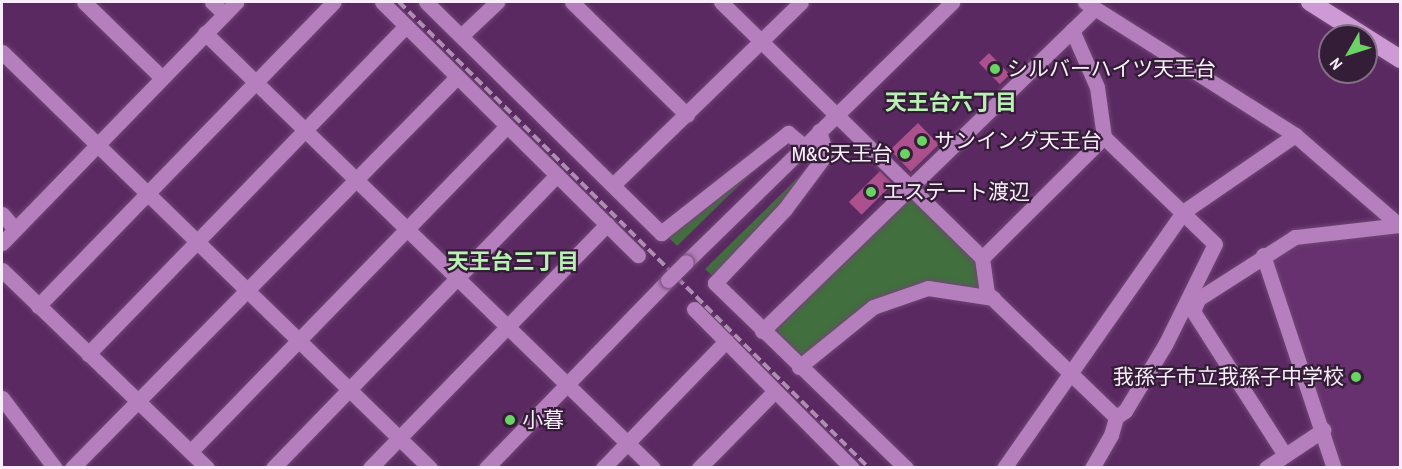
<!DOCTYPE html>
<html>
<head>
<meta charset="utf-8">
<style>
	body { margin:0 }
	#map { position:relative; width:1402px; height:469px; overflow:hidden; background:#5b2962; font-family:"Archivo Narrow","Noto Sans JP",sans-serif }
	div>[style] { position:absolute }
	.built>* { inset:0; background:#67306f }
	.green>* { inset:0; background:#426f3e }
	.building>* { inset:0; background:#ac518d; transform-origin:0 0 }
	.roads { filter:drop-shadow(0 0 2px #6f4675) drop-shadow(0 0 2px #6f4675) }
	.minor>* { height:15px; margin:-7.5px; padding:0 7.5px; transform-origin:7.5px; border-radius:7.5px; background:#b57ebc }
	.highway>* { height:18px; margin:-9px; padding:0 9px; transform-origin:9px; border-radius:9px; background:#ce9ad5 }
	.rail>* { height:4px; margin-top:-2px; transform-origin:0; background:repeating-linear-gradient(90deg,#ad8eb1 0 9px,transparent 0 13.5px) }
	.bridges { filter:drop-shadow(0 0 2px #6f4675) drop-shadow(0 0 2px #6f4675) }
	.minor-bridge>* { height:15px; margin:-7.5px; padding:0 7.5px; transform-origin:7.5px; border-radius:7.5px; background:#b57ebc }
	.dots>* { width:16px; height:16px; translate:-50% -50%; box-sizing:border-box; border:3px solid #341d37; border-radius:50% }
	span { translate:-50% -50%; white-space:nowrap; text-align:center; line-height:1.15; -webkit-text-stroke:4.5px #341d37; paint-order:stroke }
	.poi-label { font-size:21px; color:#f9edfb }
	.left { translate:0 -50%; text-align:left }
	.right { translate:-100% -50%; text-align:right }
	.neighbourhood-label { font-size:22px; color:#b9f0b3; font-weight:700 }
	.frame { position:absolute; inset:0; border:3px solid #f9edfb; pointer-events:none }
	.north { position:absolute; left:1318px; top:24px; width:60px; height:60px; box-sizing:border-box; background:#341d37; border:2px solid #837085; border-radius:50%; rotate:231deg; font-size:16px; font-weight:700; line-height:24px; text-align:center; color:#f9edfb }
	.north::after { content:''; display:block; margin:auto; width:21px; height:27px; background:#6ad363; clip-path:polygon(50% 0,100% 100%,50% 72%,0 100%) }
</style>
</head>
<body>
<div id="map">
	<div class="built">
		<i style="clip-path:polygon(1400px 229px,1400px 467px,1338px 467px,1270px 263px,1273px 254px,1297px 242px)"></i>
	</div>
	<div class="green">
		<i style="clip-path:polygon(784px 141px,677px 246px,666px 235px)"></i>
		<i style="clip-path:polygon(821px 155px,782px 206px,714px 277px,705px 269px)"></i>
		<i style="clip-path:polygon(910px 193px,978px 258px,982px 293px,927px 285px,871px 304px,799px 362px,766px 331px)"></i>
	</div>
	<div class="building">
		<i style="left:989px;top:53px;width:30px;height:14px;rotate:46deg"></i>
		<i style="left:918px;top:123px;width:30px;height:39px;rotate:46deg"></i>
		<i style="left:880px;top:171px;width:18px;height:44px;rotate:45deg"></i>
	</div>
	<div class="roads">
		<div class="minor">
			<i style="left:84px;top:2px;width:107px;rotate:44.2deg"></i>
			<i style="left:212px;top:2px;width:16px;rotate:43deg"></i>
			<i style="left:382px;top:2px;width:360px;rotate:44.7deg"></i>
			<i style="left:426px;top:2px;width:330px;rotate:44.5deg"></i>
			<i style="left:661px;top:233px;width:162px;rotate:-38.2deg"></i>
			<i style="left:788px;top:133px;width:21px;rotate:39deg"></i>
			<i style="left:572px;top:2px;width:161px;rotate:44.5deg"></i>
			<i style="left:721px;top:2px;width:366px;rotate:44.4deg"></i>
			<i style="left:982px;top:258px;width:35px;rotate:82deg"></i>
			<i style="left:987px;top:293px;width:179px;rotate:43.9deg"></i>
			<i style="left:1085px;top:2px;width:249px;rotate:32.3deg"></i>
			<i style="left:1295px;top:135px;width:138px;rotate:40.9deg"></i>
			<i style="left:205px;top:33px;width:624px;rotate:44.16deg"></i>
			<i style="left:461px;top:36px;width:50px;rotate:-43.4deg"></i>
			<i style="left:2px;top:52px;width:597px;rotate:44.19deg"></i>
			<i style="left:819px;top:131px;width:24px;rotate:73deg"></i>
			<i style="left:826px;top:154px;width:69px;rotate:126.7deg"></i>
			<i style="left:785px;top:209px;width:102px;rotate:133.4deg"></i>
			<i style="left:715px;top:283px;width:266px;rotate:44.1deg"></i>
			<i style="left:613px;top:185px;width:262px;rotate:-44.2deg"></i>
			<i style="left:2px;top:214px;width:20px;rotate:49deg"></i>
			<i style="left:2px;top:243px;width:336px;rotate:-45.8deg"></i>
			<i style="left:1263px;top:255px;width:225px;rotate:71.6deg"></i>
			<i style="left:982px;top:258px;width:172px;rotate:-44.8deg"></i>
			<i style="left:1104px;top:137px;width:50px;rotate:-98deg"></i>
			<i style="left:1097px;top:87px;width:62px;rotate:-113.7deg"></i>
			<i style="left:686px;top:262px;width:372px;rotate:-44.3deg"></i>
			<i style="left:2px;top:270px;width:285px;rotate:44deg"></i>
			<i style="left:38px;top:306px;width:424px;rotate:-45.8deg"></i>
			<i style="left:694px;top:309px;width:224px;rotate:45.2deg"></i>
			<i style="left:762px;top:331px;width:461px;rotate:-44.1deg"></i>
			<i style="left:88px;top:354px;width:457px;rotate:-45.9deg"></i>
			<i style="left:799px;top:367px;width:95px;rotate:-39deg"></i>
			<i style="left:873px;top:307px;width:58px;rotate:-19.1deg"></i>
			<i style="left:928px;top:288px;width:66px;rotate:8.7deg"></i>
			<i style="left:2px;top:398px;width:88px;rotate:52.9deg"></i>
			<i style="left:191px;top:451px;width:453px;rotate:-45.8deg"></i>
			<i style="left:1285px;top:455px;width:171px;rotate:-122.6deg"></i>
			<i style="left:1193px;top:311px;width:13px;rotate:-67deg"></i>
			<i style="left:1198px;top:299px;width:115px;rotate:-32.6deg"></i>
			<i style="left:1295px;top:237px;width:106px;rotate:-6.5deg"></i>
			<i style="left:72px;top:468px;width:549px;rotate:-45.44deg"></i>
			<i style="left:273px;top:468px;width:408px;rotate:-45.9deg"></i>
			<i style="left:370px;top:468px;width:340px;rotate:-45.8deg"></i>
			<i style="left:486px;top:468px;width:262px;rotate:-45.9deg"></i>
			<i style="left:603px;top:468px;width:177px;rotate:-45.9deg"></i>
			<i style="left:699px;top:468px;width:108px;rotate:-45.4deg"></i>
			<i style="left:1004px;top:468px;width:312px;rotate:-55deg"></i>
			<i style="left:1183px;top:212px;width:136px;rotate:-34.5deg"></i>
			<i style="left:1092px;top:468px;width:38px;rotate:-60deg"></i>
			<i style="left:1111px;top:435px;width:19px;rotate:-74deg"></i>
			<i style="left:1116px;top:417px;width:11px;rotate:-34deg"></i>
			<i style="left:1125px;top:411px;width:79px;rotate:-58.9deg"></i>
			<i style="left:1166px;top:343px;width:110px;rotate:-63.7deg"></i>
			<i style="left:1215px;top:244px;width:154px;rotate:-136.1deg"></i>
			<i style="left:1266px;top:468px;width:69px;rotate:-33.7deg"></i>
		</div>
		<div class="highway">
			<i style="left:1310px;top:2px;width:107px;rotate:32.3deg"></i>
		</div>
	</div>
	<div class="rail">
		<i style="left:399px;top:2px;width:662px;rotate:44.76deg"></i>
	</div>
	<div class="bridges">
		<div class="minor-bridge">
			<i style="left:668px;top:280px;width:25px;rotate:-45deg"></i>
		</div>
	</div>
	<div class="dots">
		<i style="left:995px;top:69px;background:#6ad363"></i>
		<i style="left:922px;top:141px;background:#6ad363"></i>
		<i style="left:905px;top:154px;background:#6ad363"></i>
		<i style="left:871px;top:192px;background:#6ad363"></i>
		<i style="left:1356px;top:377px;background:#6ad363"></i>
		<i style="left:510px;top:420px;background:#6ad363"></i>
	</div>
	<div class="poi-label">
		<span class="left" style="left:1007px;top:69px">シルバーハイツ天王台</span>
		<span class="left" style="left:934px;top:141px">サンイング天王台</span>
		<span class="right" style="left:893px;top:154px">M&amp;C天王台</span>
		<span class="left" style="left:883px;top:192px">エステート渡辺</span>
		<span class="right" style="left:1344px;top:377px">我孫子市立我孫子中学校</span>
		<span class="left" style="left:522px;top:420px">小暮</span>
	</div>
	<div class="neighbourhood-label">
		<span style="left:951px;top:103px">天王台六丁目</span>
		<span style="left:513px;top:262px">天王台三丁目</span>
	</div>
	<div class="frame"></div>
	<div class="north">N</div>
</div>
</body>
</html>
